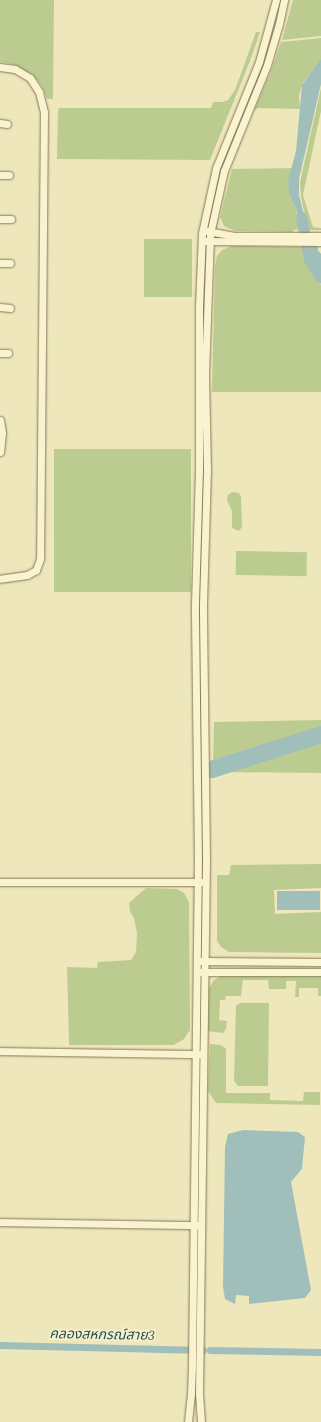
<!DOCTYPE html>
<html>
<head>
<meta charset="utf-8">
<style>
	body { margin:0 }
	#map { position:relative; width:321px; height:1422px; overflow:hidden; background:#eee7bc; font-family:"Source Serif 4","Noto Sans Thai",serif }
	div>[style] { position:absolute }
	.green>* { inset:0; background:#bccc90; transform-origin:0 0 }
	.water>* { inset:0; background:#a0bfbb; transform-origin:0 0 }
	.canal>* { height:7px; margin:-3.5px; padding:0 3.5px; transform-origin:3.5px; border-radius:3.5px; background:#a0bfbb }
	.river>* { height:11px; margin:-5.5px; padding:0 5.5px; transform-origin:5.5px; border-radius:5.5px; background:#a0bfbb }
	.roads { filter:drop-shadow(0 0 1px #867755) drop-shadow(0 0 1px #867755) }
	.street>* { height:7px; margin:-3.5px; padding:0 3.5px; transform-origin:3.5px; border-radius:3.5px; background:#f9f3cf }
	span { translate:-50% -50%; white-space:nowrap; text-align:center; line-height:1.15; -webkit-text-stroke:3.5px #f6f0cb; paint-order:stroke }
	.water-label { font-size:14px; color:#295155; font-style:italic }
</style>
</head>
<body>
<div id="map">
	<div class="green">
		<i style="clip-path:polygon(0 0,54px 0,53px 99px,47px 99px,42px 86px,32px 74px,12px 64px,0 62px)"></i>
		<i style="clip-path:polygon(293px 0,321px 0,321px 36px,282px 40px)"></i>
		<i style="clip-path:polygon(256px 32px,260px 32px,250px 61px,210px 160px,57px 159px,58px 111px,59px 108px,211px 108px,213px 102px,223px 102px,228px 100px,235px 90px)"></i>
		<i style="clip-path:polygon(321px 38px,321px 60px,303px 83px,299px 95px,300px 109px,258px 108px,254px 111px,271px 71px,281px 42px)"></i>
		<i style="clip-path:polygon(321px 88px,321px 111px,303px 195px,313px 227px,321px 228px,321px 230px,308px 230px,301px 197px,300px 182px)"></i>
		<i style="clip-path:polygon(292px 168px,290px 197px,296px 208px,300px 229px,293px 230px,293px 232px,235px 231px,224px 226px,220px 217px,232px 169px)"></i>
		<i style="left:144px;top:239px;width:48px;height:58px"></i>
		<i style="clip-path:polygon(232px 246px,302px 247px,304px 258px,321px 285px,321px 392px,212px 392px,215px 266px,217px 256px,222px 250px)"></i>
		<i style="left:54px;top:449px;width:137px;height:143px"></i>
		<i style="clip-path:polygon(232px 492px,239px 493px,241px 497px,242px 527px,239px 531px,232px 528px,232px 511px,227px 500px,228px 495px)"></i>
		<i style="left:236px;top:551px;width:71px;height:24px;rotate:1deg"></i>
		<i style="clip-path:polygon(321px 720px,321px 731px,213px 763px,214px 722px)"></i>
		<i style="clip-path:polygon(321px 737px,321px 773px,214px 772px,305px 743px)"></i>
		<i style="clip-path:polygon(321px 864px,321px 888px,274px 890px,275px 914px,321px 912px,321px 953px,229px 952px,221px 947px,217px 941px,217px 875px,229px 875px,231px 865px)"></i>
		<i style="clip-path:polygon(146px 888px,177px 889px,184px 893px,189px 902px,190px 1030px,184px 1039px,174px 1045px,69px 1045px,67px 967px,97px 968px,98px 962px,131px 960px,136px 952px,137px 933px,134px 918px,130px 912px,129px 903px)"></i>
		<i style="clip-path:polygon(223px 975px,321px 976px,321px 996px,318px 996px,318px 988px,299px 988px,299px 997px,295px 997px,296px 981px,286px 981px,286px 989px,269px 989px,268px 980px,243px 980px,241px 996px,226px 996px,225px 1000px,220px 1000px,219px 1020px,227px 1021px,226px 1029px,223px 1033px,207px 1031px,208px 990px,214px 980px)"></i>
		<i style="clip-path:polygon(240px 1003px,269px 1003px,268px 1086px,238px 1086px,234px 1081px,236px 1006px)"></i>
		<i style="clip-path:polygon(210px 1044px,221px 1045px,226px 1049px,226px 1093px,270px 1093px,270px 1100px,303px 1101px,304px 1092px,320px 1092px,320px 1105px,216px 1103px,208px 1091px)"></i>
	</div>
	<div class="water">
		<i style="clip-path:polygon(321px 59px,321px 84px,299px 179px,299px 195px,308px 231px,299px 231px,299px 220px,296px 208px,290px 197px,288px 181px,296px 151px,302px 85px)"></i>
		<i style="left:320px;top:891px;width:19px;height:43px;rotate:90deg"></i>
		<i style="clip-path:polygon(243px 1130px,298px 1132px,305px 1137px,302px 1169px,291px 1182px,311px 1290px,305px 1298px,249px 1304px,249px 1296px,236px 1295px,235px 1304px,225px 1299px,223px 1287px,225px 1147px,228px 1134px)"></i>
	</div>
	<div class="canal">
		<i style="left:0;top:1345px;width:203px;rotate:1.4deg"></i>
		<i style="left:210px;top:1350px;width:111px;rotate:1deg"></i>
	</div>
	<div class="river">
		<i style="left:301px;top:217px;width:43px;rotate:79.2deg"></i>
		<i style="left:309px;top:259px;width:22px;rotate:58deg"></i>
		<i style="left:312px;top:247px;width:4px;rotate:104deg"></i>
		<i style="left:311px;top:251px;width:15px;rotate:48deg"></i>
		<i style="left:321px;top:731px;width:113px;rotate:162.5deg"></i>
		<i style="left:213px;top:765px;width:7px;rotate:98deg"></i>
		<i style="left:212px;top:772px;width:114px;rotate:-17.8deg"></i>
	</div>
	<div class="roads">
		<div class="street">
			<i style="left:0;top:67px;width:15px;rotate:8deg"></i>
			<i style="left:15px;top:69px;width:17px;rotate:31deg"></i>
			<i style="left:30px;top:78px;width:17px;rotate:57deg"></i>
			<i style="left:39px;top:92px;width:21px;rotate:76deg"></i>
			<i style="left:44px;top:112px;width:447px;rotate:90.5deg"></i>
			<i style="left:40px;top:559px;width:12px;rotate:110deg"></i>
			<i style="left:36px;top:570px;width:10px;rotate:151deg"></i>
			<i style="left:27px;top:575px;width:27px;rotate:172deg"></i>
			<i style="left:0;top:123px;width:7px;rotate:8deg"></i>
			<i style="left:0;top:175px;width:9px"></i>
			<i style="left:0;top:219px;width:11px"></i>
			<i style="left:207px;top:231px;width:28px;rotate:10deg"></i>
			<i style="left:235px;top:236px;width:86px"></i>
			<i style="left:206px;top:241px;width:115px;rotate:0.5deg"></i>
			<i style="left:0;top:263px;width:10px"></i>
			<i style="left:0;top:307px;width:10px;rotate:6deg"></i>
			<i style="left:0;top:353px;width:8px"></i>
			<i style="left:0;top:420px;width:13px;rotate:81deg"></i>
			<i style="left:2px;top:433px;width:19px;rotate:96deg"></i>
			<i style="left:0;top:882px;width:201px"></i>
			<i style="left:201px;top:961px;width:120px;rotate:0.5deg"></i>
			<i style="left:201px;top:972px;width:120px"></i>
			<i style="left:0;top:1051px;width:200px;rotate:0.9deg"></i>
			<i style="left:0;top:1222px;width:198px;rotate:0.9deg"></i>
			<i style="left:188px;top:1422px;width:28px;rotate:-84deg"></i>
			<i style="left:191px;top:1394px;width:30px;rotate:-88deg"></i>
			<i style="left:192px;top:1364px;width:504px;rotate:-89.32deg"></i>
			<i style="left:198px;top:860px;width:256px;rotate:-90.7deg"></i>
			<i style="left:195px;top:604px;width:133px;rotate:-88.3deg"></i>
			<i style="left:199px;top:471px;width:165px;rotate:-90deg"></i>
			<i style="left:199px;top:306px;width:73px;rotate:-87.6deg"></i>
			<i style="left:202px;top:233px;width:66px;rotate:-77.8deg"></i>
			<i style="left:216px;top:168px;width:114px;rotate:-67.9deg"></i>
			<i style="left:259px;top:62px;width:64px;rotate:-74.7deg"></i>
			<i style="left:201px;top:1422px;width:28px;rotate:-94deg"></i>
			<i style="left:199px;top:1394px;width:534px;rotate:-89.25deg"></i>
			<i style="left:206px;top:860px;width:256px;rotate:-90.7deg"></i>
			<i style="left:203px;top:604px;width:133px;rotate:-88.3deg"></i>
			<i style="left:207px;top:471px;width:98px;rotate:-91.2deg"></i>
			<i style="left:205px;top:373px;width:139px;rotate:-87.9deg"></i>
			<i style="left:210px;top:234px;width:65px;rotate:-77.5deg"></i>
			<i style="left:224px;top:171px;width:114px;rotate:-67.9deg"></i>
			<i style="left:267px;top:65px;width:43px;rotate:-73.7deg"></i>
			<i style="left:279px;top:24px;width:25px;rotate:-78deg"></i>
		</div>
	</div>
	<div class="water-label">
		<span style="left:102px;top:1334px;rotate:1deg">คลองสหกรณ์สาย3</span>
	</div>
</div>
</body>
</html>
